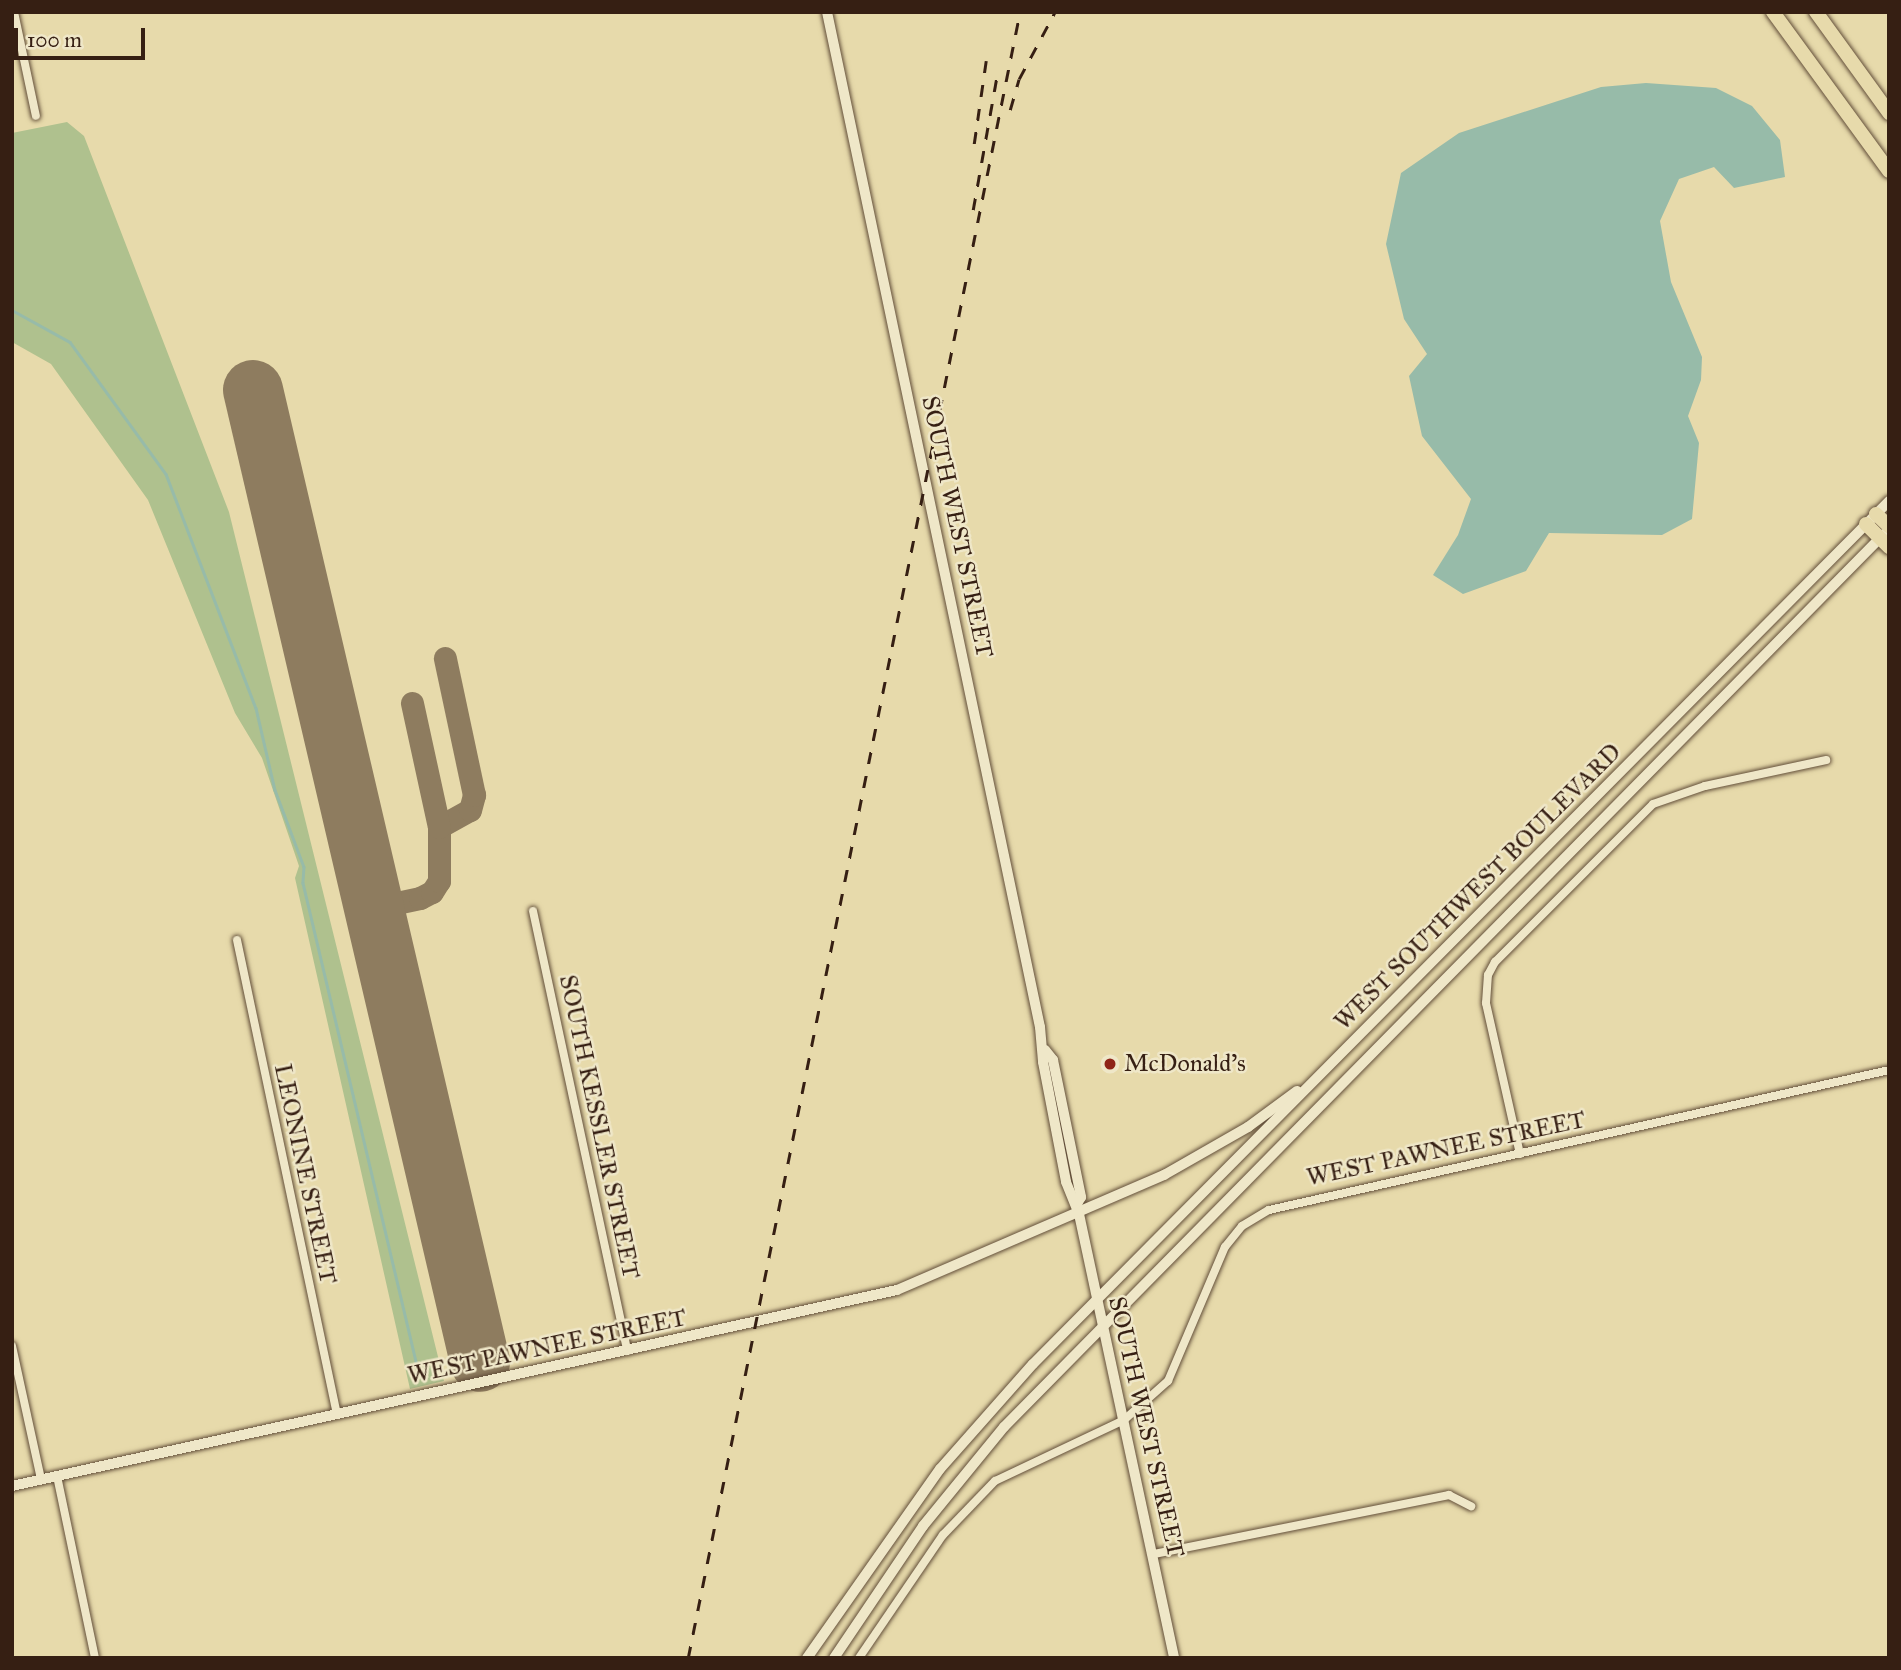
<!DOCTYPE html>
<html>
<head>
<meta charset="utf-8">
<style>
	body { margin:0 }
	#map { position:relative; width:1901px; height:1670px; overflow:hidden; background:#e7daab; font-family:"IM FELL Great Primer",serif }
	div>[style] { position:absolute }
	.green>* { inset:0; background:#afc18e }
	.water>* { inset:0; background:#97bba9 }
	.stream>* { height:2.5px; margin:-1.25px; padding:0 1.25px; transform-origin:1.25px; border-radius:1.25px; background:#97bba9 }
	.taxiway>* { height:23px; margin:-11.5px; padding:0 11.5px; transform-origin:11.5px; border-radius:11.5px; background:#8e7c5f }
	.runway>* { height:60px; margin:-30px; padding:0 30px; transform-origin:30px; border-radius:30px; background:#8e7c5f }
	.roads { filter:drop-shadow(0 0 2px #624e39) drop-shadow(0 0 2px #624e39) }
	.minor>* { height:8px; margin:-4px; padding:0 4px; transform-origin:4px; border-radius:4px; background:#efe7c8 }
	.tertiary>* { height:10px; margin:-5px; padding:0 5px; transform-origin:5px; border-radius:5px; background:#efe7c8 }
	.secondary>* { height:10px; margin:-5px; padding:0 5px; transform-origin:5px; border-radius:5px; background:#efe7c8 }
	.motorway>* { height:14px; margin:-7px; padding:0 7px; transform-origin:7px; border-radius:7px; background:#e7daab }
	.rail>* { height:2.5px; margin-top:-1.25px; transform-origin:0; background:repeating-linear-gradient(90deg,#361f13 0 12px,transparent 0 24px) }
	.dots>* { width:19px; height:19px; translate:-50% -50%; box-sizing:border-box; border:4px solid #efe7c8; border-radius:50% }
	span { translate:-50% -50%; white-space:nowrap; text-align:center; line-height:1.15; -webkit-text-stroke:5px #efe7c8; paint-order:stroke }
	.street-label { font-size:24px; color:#361f13 }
	.poi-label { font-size:24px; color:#361f13 }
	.left { translate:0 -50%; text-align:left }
	.frame { position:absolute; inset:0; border:14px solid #361f13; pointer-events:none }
	.scale { position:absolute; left:14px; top:28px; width:131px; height:32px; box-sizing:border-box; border:4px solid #361f13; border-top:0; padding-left:9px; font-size:21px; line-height:24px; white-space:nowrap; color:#361f13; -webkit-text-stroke:5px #efe7c8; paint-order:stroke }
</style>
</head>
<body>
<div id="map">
	<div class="green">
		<i style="clip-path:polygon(67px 122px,84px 136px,229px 512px,444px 1381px,410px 1389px,295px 878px,299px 866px,262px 758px,235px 713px,148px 500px,51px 364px,12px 342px,12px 133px)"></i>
	</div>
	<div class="water">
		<i style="clip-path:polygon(1646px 83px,1716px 88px,1752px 106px,1780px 140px,1785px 177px,1734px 188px,1714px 167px,1679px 179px,1660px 221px,1671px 282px,1702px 357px,1701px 380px,1688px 416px,1699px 443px,1692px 519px,1662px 535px,1549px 533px,1526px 571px,1463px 594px,1433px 575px,1458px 535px,1471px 499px,1422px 436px,1409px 376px,1427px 354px,1404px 319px,1386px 244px,1401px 173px,1459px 133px,1601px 87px)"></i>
	</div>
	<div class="stream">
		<i style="left:12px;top:310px;width:66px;rotate:28.9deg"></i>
		<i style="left:70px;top:342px;width:163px;rotate:54deg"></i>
		<i style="left:166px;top:474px;width:251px;rotate:69deg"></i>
		<i style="left:256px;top:708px;width:84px;rotate:77deg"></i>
		<i style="left:275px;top:790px;width:82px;rotate:69.4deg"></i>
		<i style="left:304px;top:867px;width:16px;rotate:94deg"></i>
		<i style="left:303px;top:883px;width:505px;rotate:76.71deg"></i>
	</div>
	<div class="taxiway">
		<i style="left:439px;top:827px;width:35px;rotate:-29deg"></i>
		<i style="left:470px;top:810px;width:16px;rotate:-75deg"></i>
		<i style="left:474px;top:795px;width:140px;rotate:-102deg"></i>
		<i style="left:373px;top:908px;width:48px;rotate:-12deg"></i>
		<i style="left:420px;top:898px;width:13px;rotate:-27deg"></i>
		<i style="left:432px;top:892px;width:13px;rotate:-58deg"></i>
		<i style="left:439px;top:881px;width:54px;rotate:-90deg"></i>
		<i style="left:439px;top:827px;width:127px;rotate:-102.3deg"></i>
	</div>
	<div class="runway">
		<i style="left:253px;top:390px;width:998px;rotate:76.85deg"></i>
	</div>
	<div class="roads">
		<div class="minor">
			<i style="left:14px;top:12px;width:106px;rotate:78.1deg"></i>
			<i style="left:533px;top:911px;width:450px;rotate:77.9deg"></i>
			<i style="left:237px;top:940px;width:485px;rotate:78.1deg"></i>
			<i style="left:1520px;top:1154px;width:155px;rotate:-102.7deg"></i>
			<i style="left:1486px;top:1003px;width:28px;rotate:-86deg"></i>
			<i style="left:1488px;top:975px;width:15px;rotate:-62deg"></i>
			<i style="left:1495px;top:962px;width:223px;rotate:-45deg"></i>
			<i style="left:1653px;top:804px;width:55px;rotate:-19.1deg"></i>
			<i style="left:1705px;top:786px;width:124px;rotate:-12.1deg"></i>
			<i style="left:12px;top:1346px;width:136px;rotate:77.7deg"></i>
			<i style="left:57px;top:1476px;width:186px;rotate:78.2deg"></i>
			<i style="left:1154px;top:1554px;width:301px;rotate:-11.3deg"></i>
			<i style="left:1449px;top:1495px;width:25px;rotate:27deg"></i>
			<i style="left:859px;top:1658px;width:149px;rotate:-55.7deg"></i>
			<i style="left:943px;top:1535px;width:75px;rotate:-46.1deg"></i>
			<i style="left:995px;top:1481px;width:143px;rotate:-25.3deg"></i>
			<i style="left:1124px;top:1420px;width:59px;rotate:-41.6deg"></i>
			<i style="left:1168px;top:1381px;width:146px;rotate:-67deg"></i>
			<i style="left:1225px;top:1247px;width:27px;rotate:-51deg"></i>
			<i style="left:1242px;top:1226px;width:31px;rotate:-31deg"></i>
			<i style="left:1269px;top:1210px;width:636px;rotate:-12.72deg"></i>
		</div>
		<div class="tertiary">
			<i style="left:827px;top:12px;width:1037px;rotate:78.15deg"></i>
			<i style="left:1040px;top:1027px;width:35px;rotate:85deg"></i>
			<i style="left:1043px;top:1062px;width:122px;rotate:79.1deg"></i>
			<i style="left:1066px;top:1182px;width:35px;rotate:68deg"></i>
			<i style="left:1045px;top:1050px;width:13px;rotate:51deg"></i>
			<i style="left:1053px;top:1060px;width:140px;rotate:78.4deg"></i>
			<i style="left:1081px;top:1197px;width:8px;rotate:120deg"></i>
		</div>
		<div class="secondary">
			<i style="left:1079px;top:1214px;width:454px;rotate:77.9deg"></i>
			<i style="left:12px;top:1486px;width:906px;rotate:-12.49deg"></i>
			<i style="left:897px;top:1290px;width:291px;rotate:-23.3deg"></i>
			<i style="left:1164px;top:1175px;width:97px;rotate:-29.7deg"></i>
			<i style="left:1248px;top:1127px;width:61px;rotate:-36.3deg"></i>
			<i style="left:807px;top:1658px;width:231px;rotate:-54.9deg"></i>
			<i style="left:940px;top:1469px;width:140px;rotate:-48.5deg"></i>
			<i style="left:1033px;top:1364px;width:1216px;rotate:-45.23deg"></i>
			<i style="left:834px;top:1658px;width:159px;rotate:-56deg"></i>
			<i style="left:923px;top:1526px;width:128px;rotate:-50.7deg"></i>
			<i style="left:1004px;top:1427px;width:1254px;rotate:-45.42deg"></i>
		</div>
		<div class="motorway">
			<i style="left:1773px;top:12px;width:197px;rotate:53.9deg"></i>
			<i style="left:1816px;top:12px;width:125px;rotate:54.1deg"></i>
			<i style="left:1876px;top:514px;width:18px;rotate:43deg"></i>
			<i style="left:1866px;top:524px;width:33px;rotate:45deg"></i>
		</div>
	</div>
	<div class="rail">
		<i style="left:1010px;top:110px;width:32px;rotate:-74deg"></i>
		<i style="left:1019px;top:79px;width:76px;rotate:-61.8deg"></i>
		<i style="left:974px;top:144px;width:84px;rotate:-81.8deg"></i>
		<i style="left:973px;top:210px;width:142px;rotate:-79.9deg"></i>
		<i style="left:688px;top:1658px;width:1679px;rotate:-78.6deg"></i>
	</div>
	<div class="dots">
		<i style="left:1110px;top:1064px;background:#8f2418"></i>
	</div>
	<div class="street-label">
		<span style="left:957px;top:527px;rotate:78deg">SOUTH WEST STREET</span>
		<span style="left:1478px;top:887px;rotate:-45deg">WEST SOUTHWEST BOULEVARD</span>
		<span style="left:599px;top:1127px;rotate:78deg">SOUTH KESSLER STREET</span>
		<span style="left:1446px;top:1149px;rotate:-12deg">WEST PAWNEE STREET</span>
		<span style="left:305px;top:1174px;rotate:78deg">LEONINE STREET</span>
		<span style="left:547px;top:1347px;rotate:-12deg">WEST PAWNEE STREET</span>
		<span style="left:1146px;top:1427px;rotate:77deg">SOUTH WEST STREET</span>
	</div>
	<div class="poi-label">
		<span class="left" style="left:1124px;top:1064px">McDonald's</span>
	</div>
	<div class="frame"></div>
	<div class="scale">100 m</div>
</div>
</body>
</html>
